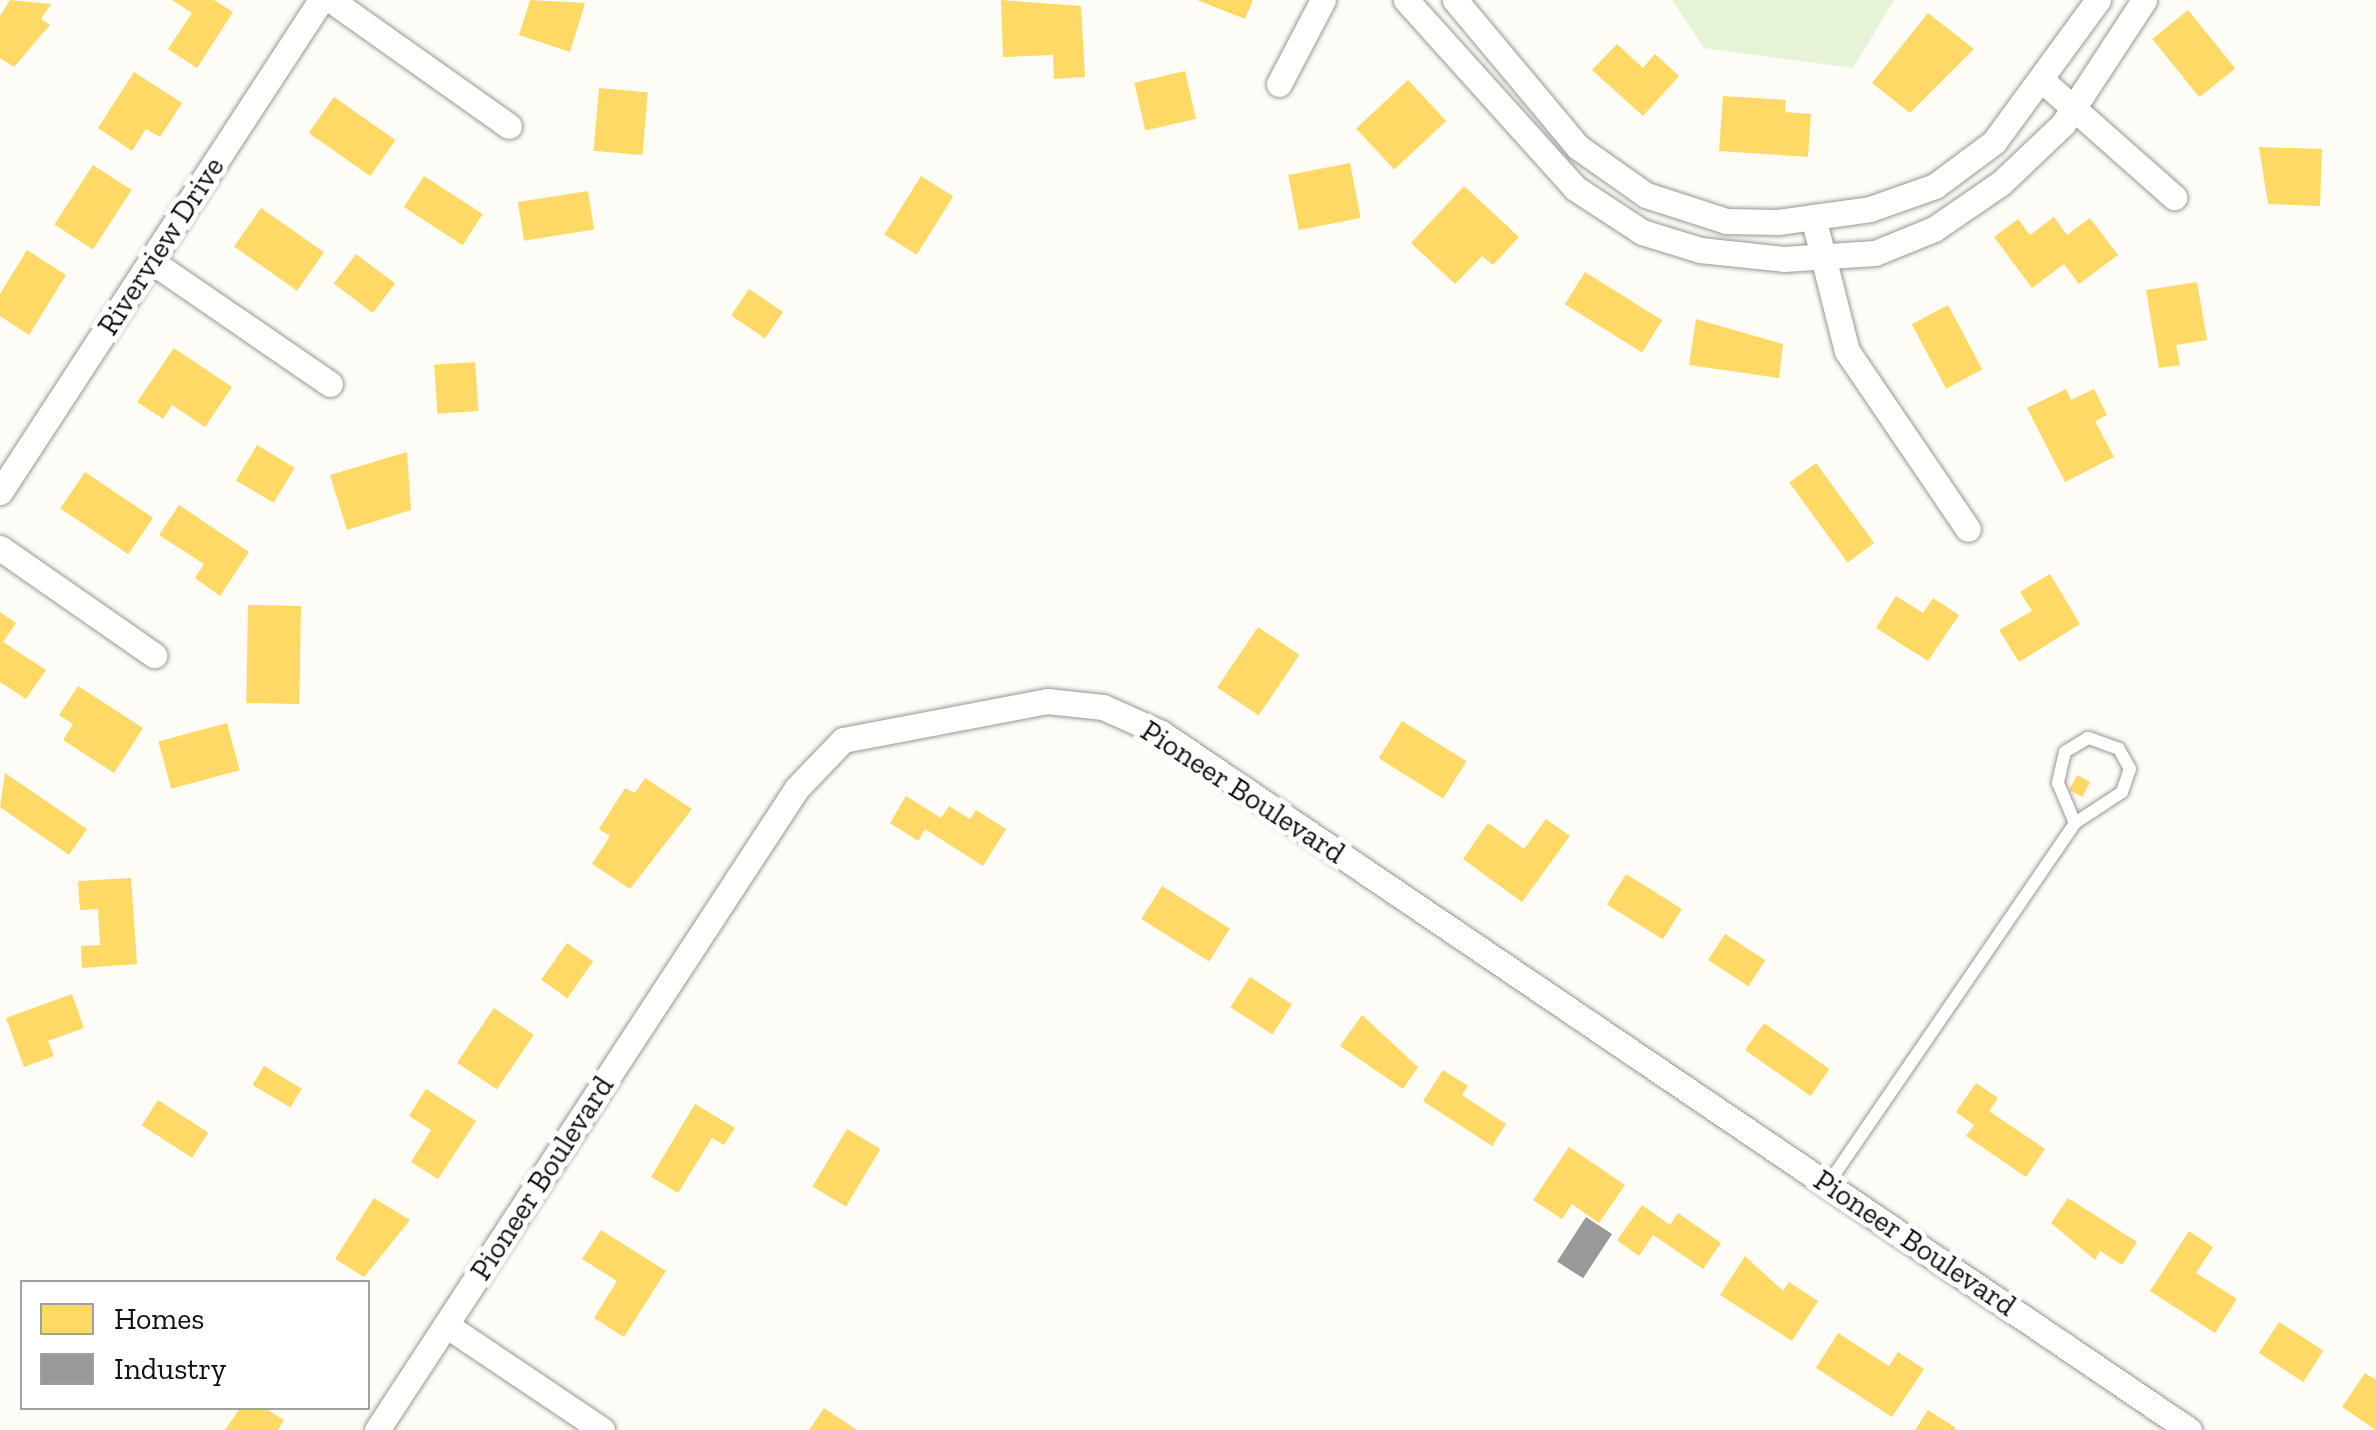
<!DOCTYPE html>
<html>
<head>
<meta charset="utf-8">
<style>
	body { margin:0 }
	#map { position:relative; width:2376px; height:1430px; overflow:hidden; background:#fdfcf7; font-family:"Zilla Slab",serif }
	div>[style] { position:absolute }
	.green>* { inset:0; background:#e7f3d7 }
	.homes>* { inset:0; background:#ffd966; transform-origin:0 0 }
	.industry>* { inset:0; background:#999; transform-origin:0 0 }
	.roads { filter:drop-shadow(0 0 2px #979795) drop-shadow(0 0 2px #979795) }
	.service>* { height:12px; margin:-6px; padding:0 6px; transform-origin:6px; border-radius:6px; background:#fffffe }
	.minor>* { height:25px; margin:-12.5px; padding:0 12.5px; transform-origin:12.5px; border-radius:12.5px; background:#fffffe }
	span { translate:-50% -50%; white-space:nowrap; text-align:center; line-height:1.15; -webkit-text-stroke:10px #fff; paint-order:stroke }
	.street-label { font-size:30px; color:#111 }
	.legend { position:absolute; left:20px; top:1280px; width:350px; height:130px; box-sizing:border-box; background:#fff; border:2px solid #a0a0a0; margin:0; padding:12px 18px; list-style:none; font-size:30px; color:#111 }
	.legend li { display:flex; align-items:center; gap:20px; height:50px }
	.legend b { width:50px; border:2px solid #a0a0a0 }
</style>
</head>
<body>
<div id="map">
	<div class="green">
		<i style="clip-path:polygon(1672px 0,1894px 0,1853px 68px,1704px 48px)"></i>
	</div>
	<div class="homes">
		<i style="clip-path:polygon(10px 0,51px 4px,41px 19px,50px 25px,14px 67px,0 58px,0 16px)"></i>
		<i style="clip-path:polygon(172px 0,214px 0,233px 12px,197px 68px,168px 49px,192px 13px)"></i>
		<i style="clip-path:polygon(530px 0,585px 3px,570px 52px,519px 35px)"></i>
		<i style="clip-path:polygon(1001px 0,1081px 6px,1085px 77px,1054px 79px,1053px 55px,1003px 57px)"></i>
		<i style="clip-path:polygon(1197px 0,1253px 0,1245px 19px)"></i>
		<i style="left:2188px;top:10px;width:75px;height:46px;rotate:51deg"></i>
		<i style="clip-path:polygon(1928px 13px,1974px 49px,1910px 113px,1872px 83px)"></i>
		<i style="clip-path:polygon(1617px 44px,1643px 68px,1655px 54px,1679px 76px,1643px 116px,1592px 70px)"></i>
		<i style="left:1185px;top:71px;width:49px;height:52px;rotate:77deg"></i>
		<i style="clip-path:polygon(134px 72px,182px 103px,160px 137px,146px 129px,132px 151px,98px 128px)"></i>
		<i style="left:1408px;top:80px;width:56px;height:71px;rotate:47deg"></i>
		<i style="left:599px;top:88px;width:49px;height:63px;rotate:5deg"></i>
		<i style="clip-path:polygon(1723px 96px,1786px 100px,1785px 112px,1811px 114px,1808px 157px,1719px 151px)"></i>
		<i style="left:334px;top:97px;width:75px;height:44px;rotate:35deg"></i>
		<i style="clip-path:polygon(2259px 147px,2322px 149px,2320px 206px,2268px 204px)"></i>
		<i style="left:1350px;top:163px;width:56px;height:63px;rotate:79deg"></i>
		<i style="left:93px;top:165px;width:46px;height:71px;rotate:33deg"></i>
		<i style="left:424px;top:176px;width:70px;height:37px;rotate:33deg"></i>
		<i style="left:921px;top:176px;width:38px;height:69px;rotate:32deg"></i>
		<i style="clip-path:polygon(1464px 186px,1519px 237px,1493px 265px,1482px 256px,1455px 284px,1411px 243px)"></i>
		<i style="left:588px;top:191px;width:39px;height:71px;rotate:81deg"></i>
		<i style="left:261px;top:208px;width:77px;height:47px;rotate:35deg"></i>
		<i style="clip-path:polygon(2054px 217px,2067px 235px,2090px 218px,2118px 255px,2079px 284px,2064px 264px,2032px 288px,1994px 237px,2018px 219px,2030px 235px)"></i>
		<i style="clip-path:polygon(27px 250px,66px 275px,29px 335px,0 316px,0 294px)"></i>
		<i style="left:356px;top:254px;width:49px;height:37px;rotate:37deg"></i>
		<i style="left:1585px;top:272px;width:91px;height:38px;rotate:32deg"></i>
		<i style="clip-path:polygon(2197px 282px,2207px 340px,2176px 345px,2180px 365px,2159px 368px,2146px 290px)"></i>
		<i style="left:749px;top:289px;width:41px;height:32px;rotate:34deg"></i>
		<i style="left:1948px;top:305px;width:73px;height:41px;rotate:62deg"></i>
		<i style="clip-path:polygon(1696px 319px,1783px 344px,1779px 378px,1689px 365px)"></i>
		<i style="clip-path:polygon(174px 348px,232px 387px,205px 427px,172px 405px,163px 419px,137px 402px)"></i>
		<i style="left:475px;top:362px;width:49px;height:41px;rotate:86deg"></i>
		<i style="clip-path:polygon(2066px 389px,2071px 400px,2094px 389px,2107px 415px,2095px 421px,2114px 457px,2065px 482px,2027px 408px)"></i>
		<i style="left:257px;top:445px;width:44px;height:41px;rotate:31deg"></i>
		<i style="clip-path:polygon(407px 452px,411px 510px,347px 530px,330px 475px)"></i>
		<i style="left:1816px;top:463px;width:99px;height:33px;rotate:54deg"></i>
		<i style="left:85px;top:472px;width:82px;height:44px;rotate:34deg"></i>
		<i style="clip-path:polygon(179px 505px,249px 552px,220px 596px,195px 578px,204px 564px,159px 535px)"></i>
		<i style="clip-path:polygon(2050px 574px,2080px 624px,2019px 662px,1999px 630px,2032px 611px,2020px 592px)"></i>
		<i style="clip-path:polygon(1896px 596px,1923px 613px,1933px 598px,1959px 615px,1928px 661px,1876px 628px)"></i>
		<i style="left:248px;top:605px;width:53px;height:98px;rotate:1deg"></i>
		<i style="clip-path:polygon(0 612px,16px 623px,3px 642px,46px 670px,26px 699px,0 682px)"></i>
		<i style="left:1258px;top:627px;width:50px;height:73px;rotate:34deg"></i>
		<i style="clip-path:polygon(78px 686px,143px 728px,114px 773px,63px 740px,73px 724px,59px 715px)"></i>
		<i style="left:1402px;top:721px;width:76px;height:44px;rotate:32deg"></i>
		<i style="left:227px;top:723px;width:49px;height:71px;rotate:75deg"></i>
		<i style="clip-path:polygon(5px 773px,87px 829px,69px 855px,0 807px)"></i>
		<i style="left:2077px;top:775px;width:15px;height:17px;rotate:28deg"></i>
		<i style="clip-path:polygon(645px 778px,692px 809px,630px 889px,592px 864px,610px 836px,599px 829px,625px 788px,635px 793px)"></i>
		<i style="clip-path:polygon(906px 796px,941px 818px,949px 806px,970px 819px,976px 810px,1006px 829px,983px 866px,925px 829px,918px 841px,890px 823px)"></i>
		<i style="clip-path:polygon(1546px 819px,1570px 836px,1522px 902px,1463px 859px,1488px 823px,1524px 849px)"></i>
		<i style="left:1626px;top:874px;width:66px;height:36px;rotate:32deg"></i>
		<i style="clip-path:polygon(131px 878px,137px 964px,82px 968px,81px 946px,100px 945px,98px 909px,80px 910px,78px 881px)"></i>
		<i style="left:1162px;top:886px;width:80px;height:39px;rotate:32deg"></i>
		<i style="left:1725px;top:934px;width:48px;height:31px;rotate:33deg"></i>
		<i style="left:567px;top:943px;width:32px;height:45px;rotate:35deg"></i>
		<i style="left:1250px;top:977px;width:50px;height:36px;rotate:33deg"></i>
		<i style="clip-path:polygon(72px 994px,84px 1028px,48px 1041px,54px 1056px,24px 1067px,6px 1018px)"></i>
		<i style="left:494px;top:1008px;width:48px;height:66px;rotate:34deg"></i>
		<i style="clip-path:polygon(1362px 1015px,1418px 1067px,1403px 1089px,1340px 1046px)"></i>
		<i style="left:1764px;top:1023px;width:80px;height:33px;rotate:35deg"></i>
		<i style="left:264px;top:1066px;width:44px;height:22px;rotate:31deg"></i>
		<i style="clip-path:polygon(1443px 1070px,1468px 1086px,1462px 1095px,1506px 1124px,1492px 1146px,1423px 1101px)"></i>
		<i style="clip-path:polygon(1976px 1083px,1998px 1098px,1989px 1111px,2045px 1149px,2026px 1177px,1966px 1136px,1974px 1125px,1956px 1112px)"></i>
		<i style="clip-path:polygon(426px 1089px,476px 1121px,438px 1179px,411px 1162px,431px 1130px,409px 1116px)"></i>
		<i style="left:158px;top:1100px;width:60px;height:30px;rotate:33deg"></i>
		<i style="clip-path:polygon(695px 1104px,735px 1128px,724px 1145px,712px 1138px,678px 1193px,651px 1177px)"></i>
		<i style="left:847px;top:1129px;width:39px;height:67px;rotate:31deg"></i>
		<i style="clip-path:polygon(1569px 1147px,1625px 1185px,1599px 1223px,1572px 1204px,1562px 1219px,1533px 1200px)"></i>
		<i style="clip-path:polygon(374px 1198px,410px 1220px,364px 1277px,335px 1259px)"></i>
		<i style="clip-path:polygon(2068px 1198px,2137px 1242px,2122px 1265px,2100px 1251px,2095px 1260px,2051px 1223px)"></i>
		<i style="clip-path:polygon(1642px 1205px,1670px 1225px,1678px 1213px,1721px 1243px,1703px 1269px,1653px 1235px,1639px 1256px,1617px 1240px)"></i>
		<i style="clip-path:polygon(601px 1230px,666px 1271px,624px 1337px,594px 1318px,617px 1281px,582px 1259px)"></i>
		<i style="clip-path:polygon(2189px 1231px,2213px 1247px,2196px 1273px,2237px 1299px,2215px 1333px,2150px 1291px)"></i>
		<i style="clip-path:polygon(1745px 1256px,1783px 1291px,1789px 1282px,1818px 1301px,1792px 1341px,1720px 1295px)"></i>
		<i style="left:2279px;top:1322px;width:53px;height:37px;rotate:33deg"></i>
		<i style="clip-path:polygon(1838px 1333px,1889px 1366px,1898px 1352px,1924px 1369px,1892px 1417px,1816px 1368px)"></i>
		<i style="clip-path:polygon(2365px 1373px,2376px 1380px,2376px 1430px,2342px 1407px)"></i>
		<i style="clip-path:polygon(240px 1408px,265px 1408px,284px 1420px,278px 1430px,225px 1430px)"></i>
		<i style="clip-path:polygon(824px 1408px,857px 1430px,809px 1430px)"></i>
		<i style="clip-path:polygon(1928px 1410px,1956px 1428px,1955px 1430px,1915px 1430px)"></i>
	</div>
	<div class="industry">
		<i style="left:1586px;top:1217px;width:31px;height:53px;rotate:33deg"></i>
	</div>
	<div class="roads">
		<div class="service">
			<i style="left:1828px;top:1184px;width:437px;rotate:-55.6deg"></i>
			<i style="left:2075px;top:823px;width:56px;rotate:-33.4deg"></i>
			<i style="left:2122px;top:792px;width:24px;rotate:-71deg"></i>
			<i style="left:2130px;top:769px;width:23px;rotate:-119deg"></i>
			<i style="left:2119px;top:749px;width:33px;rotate:-160deg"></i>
			<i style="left:2088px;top:738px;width:27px;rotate:149deg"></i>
			<i style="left:2065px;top:752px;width:32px;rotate:103deg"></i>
			<i style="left:2058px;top:783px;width:43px;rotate:67deg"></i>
		</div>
		<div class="minor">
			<i style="left:331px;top:0;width:218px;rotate:35.3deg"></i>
			<i style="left:1406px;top:0;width:253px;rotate:48deg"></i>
			<i style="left:1575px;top:188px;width:80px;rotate:33.3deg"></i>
			<i style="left:1642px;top:232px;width:61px;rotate:17.2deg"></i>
			<i style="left:1700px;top:250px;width:84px;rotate:6.1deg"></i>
			<i style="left:1784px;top:259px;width:91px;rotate:-3.8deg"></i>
			<i style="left:1875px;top:253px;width:64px;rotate:-22.1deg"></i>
			<i style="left:1934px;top:229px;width:81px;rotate:-34.5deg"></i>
			<i style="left:2001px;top:183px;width:86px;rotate:-43.6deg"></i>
			<i style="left:2063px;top:124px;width:148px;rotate:-56.8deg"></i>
			<i style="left:1455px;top:0;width:192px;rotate:50.1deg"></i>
			<i style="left:1578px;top:147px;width:83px;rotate:35.2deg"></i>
			<i style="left:1646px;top:195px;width:84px;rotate:18deg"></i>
			<i style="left:1726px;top:221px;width:52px;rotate:1.1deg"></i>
			<i style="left:1778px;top:222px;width:93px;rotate:-8deg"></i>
			<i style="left:1870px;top:209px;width:69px;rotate:-19.5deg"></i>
			<i style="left:1935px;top:186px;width:74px;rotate:-36.7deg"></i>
			<i style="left:1994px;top:142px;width:176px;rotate:-53.8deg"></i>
			<i style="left:2044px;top:82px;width:174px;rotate:41.5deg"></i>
			<i style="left:1279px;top:84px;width:95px;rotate:-62.4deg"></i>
			<i style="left:1813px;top:217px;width:138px;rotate:75.8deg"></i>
			<i style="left:1847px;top:351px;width:215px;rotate:55.8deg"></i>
			<i style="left:151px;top:261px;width:217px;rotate:34.5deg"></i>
			<i style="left:0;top:492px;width:587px;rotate:-56.88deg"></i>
			<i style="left:0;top:548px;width:188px;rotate:34.8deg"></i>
			<i style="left:446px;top:1325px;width:188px;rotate:33.9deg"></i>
			<i style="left:377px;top:1430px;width:767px;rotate:-56.81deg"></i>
			<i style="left:797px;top:788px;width:66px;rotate:-46.2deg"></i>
			<i style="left:843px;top:740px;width:208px;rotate:-10.8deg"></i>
			<i style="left:1047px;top:701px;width:56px;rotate:6.1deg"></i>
			<i style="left:1103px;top:707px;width:64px;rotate:24.1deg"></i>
			<i style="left:1161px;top:733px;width:1242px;rotate:34.14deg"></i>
		</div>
	</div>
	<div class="street-label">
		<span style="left:161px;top:246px;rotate:-57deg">Riverview Drive</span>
		<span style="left:1243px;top:792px;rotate:33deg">Pioneer Boulevard</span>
		<span style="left:542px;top:1178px;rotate:-57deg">Pioneer Boulevard</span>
		<span style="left:1915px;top:1243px;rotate:34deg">Pioneer Boulevard</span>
	</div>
	<ul class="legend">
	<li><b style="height:28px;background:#ffd966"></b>Homes</li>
	<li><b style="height:28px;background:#999"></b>Industry</li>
	</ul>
</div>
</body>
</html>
